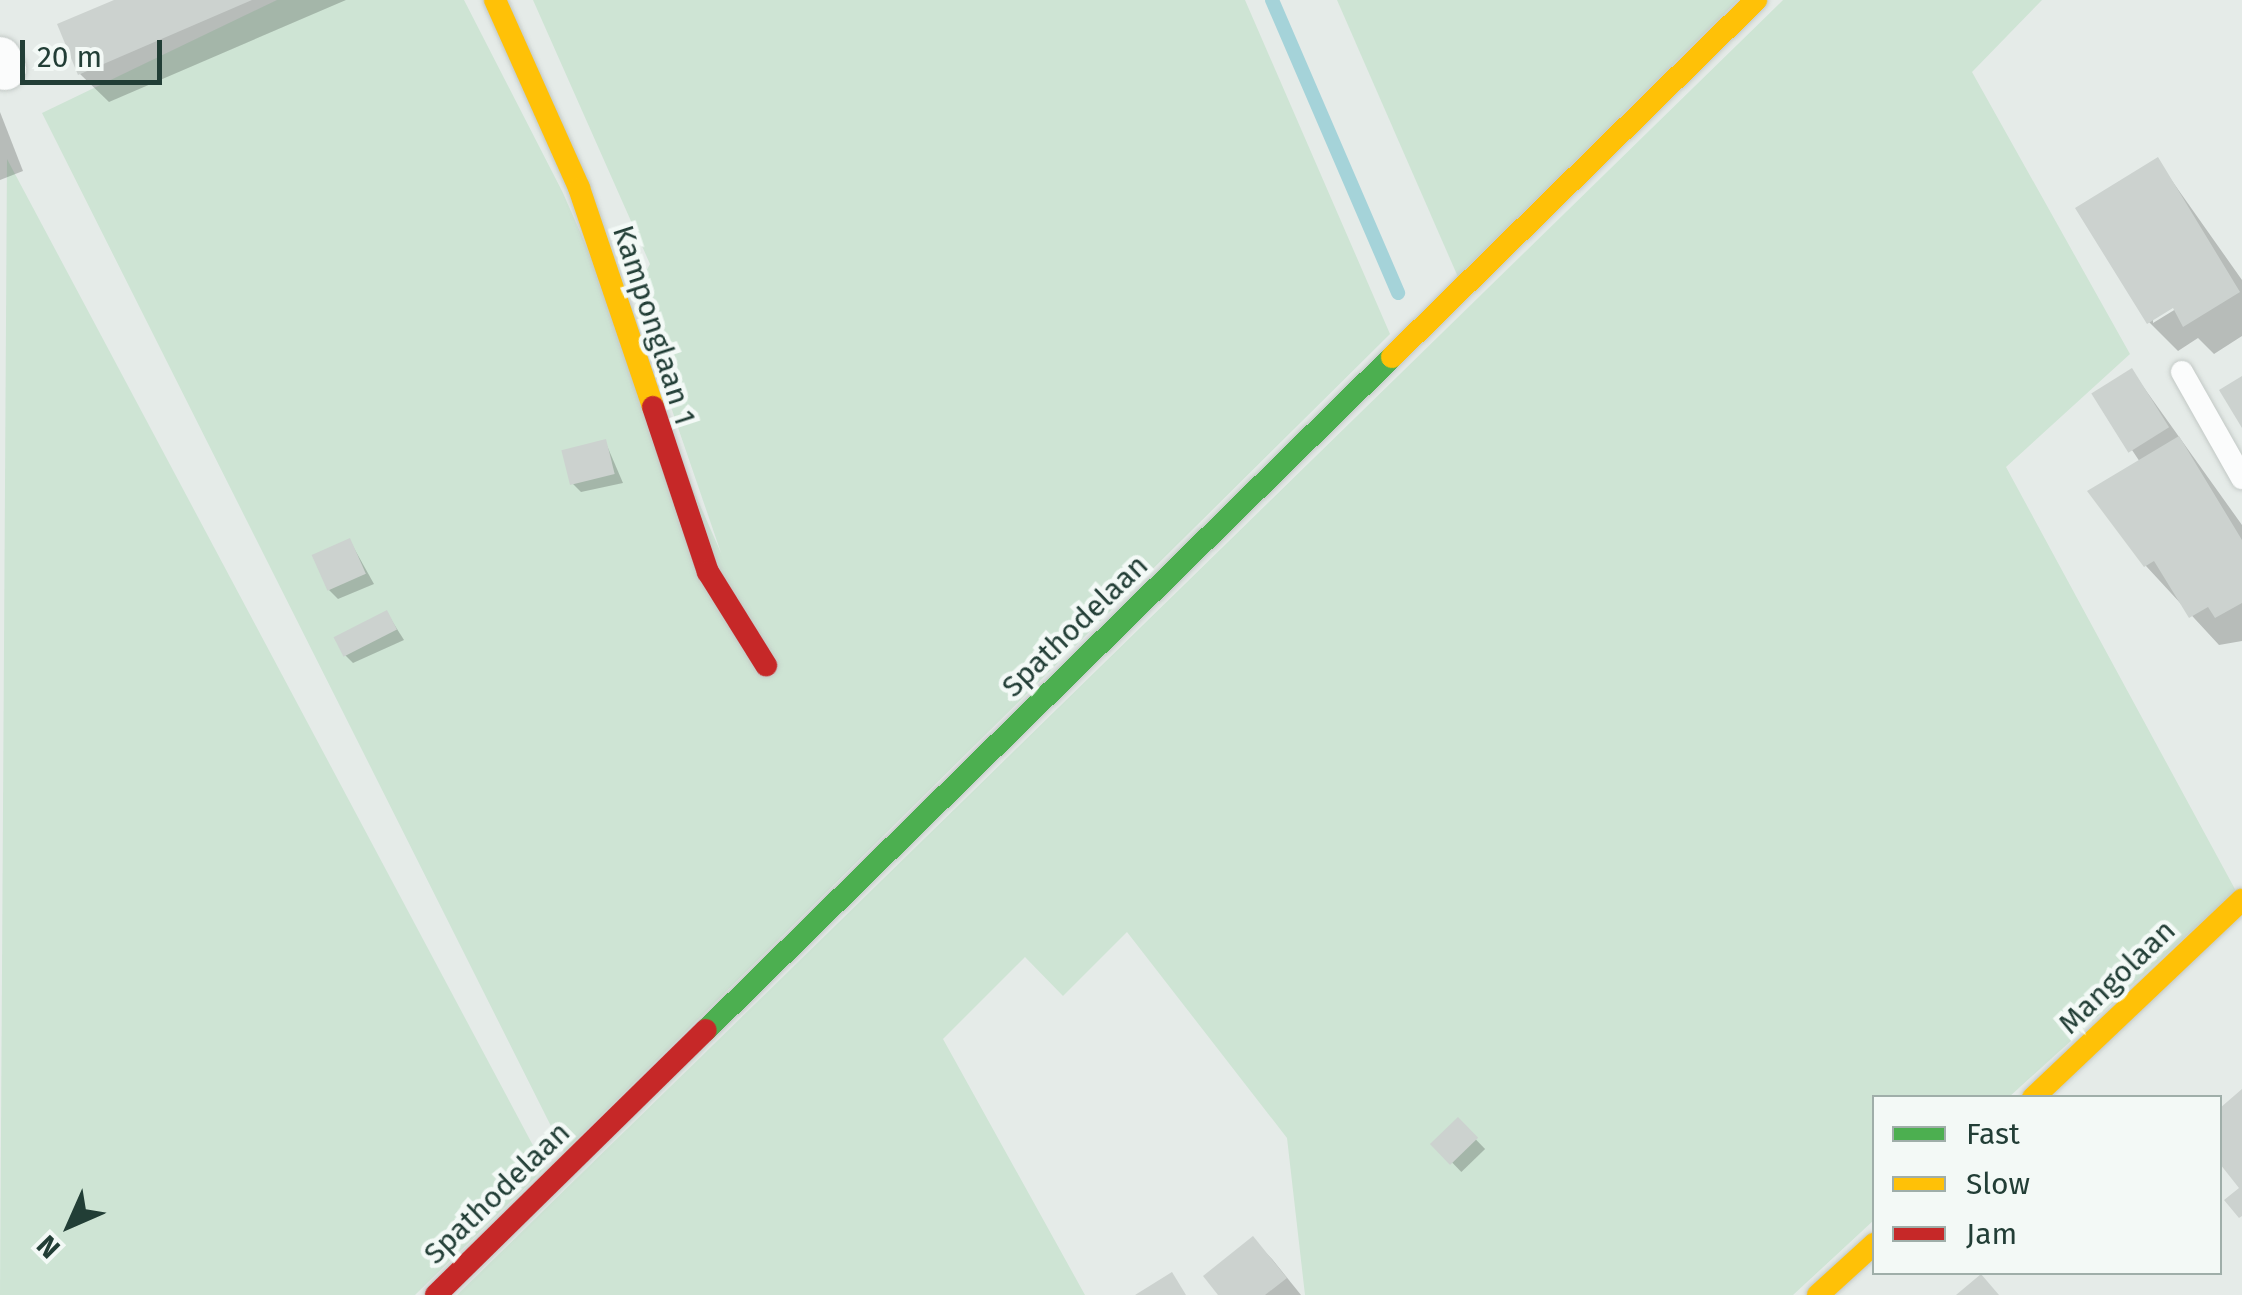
<!DOCTYPE html>
<html>
<head>
<meta charset="utf-8">
<style>
	body { margin:0 }
	#map { position:relative; width:2242px; height:1295px; overflow:hidden; background:#e5ebe8; font-family:"Fira Sans",sans-serif }
	div>[style] { position:absolute }
	.green>* { inset:0; background:#cee4d4 }
	.shadow>* { inset:0; background:#0003; transform-origin:0 0 }
	.stream>* { height:14px; margin:-7px; padding:0 7px; transform-origin:7px; border-radius:7px; background:#a5d3d9 }
	.building>* { inset:0; background:#ccd2cf; transform-origin:0 0 }
	.roads { filter:drop-shadow(0 0 2px #c2c8c5) drop-shadow(0 0 2px #c2c8c5) }
	.lane>* { height:22px; margin:-11px; padding:0 11px; transform-origin:11px; border-radius:11px; background:#fbfcfc }
	.street>* { height:42px; margin:-21px; padding:0 21px; transform-origin:21px; border-radius:21px; background:#fbfcfc }
	.fast>* { height:22px; margin:-11px; padding:0 11px; transform-origin:11px; border-radius:11px; background:#4caf50 }
	.slow>* { height:22px; margin:-11px; padding:0 11px; transform-origin:11px; border-radius:11px; background:#ffc107 }
	.jam>* { height:22px; margin:-11px; padding:0 11px; transform-origin:11px; border-radius:11px; background:#c62828 }
	span { translate:-50% -50%; white-space:nowrap; text-align:center; line-height:1.15; -webkit-text-stroke:9px #f3f9f6; paint-order:stroke }
	.street-label { font-size:30px; color:#223e36 }
	.legend { position:absolute; left:1872px; top:1095px; width:350px; height:180px; box-sizing:border-box; background:#f3f9f6; border:2px solid #9faea9; margin:0; padding:12px 18px; list-style:none; font-size:30px; color:#223e36 }
	.legend li { display:flex; align-items:center; gap:20px; height:50px }
	.legend b { width:50px; border:2px solid #9faea9 }
	.north { position:absolute; left:20px; top:1175px; width:100px; height:100px; -webkit-text-stroke:8px #f3f9f6; paint-order:stroke; rotate:225deg; font-size:28px; font-weight:700; line-height:40px; text-align:center; color:#223e36 }
	.north::after { content:''; display:block; margin:auto; width:35px; height:45px; background:#223e36; clip-path:polygon(50% 0,100% 100%,50% 72%,0 100%) }
	.scale { position:absolute; left:20px; top:40px; width:142px; height:45px; box-sizing:border-box; border:5px solid #223e36; border-top:0; padding-left:12px; font-size:30px; line-height:35px; white-space:nowrap; color:#223e36; -webkit-text-stroke:8px #f3f9f6; paint-order:stroke }
</style>
</head>
<body>
<div id="map">
	<div class="green">
		<i style="clip-path:polygon(277px 0,464px 0,563px 193px,721px 553px,633px 296px,650px 264px,533px 0,1245px 0,1390px 334px,564px 1152px,42px 113px)"></i>
		<i style="clip-path:polygon(1337px 0,1738px 0,1458px 277px)"></i>
		<i style="clip-path:polygon(1783px 0,2042px 0,1972px 72px,2130px 354px,2006px 467px,2236px 891px,2009px 1097px,1874px 1098px,1874px 1220px,1793px 1295px,1305px 1295px,1287px 1138px,1127px 932px,1063px 996px,1025px 957px,943px 1039px,1085px 1295px,457px 1295px)"></i>
		<i style="clip-path:polygon(7px 159px,545px 1168px,415px 1295px,0 1295px)"></i>
	</div>
	<div class="shadow">
		<i style="clip-path:polygon(120px 0,346px 0,109px 102px,80px 74px)"></i>
		<i style="clip-path:polygon(0 112px,23px 171px,0 180px)"></i>
		<i style="clip-path:polygon(evenodd,2158px 161px,2242px 280px,2242px 336px,2214px 354px,2198px 338px,2178px 351px,2149px 322px,2158px 161px,2182px 300px,2184px 304px,2153px 323px,2153px 317px,2182px 300px)"></i>
		<i style="clip-path:polygon(2132px 371px,2242px 525px,2242px 641px,2219px 645px,2146px 566px,2140px 462px,2094px 393px)"></i>
		<i style="clip-path:polygon(605px 441px,623px 483px,581px 492px,572px 483px)"></i>
		<i style="clip-path:polygon(350px 541px,374px 584px,338px 599px,329px 590px)"></i>
		<i style="clip-path:polygon(387px 613px,404px 640px,353px 663px,343px 653px)"></i>
		<i style="left:1458px;top:1121px;width:39px;height:33px;rotate:46deg"></i>
		<i style="clip-path:polygon(1253px 1240px,1272px 1259px,1301px 1295px,1222px 1295px)"></i>
	</div>
	<div class="stream">
		<i style="left:1272px;top:0;width:319px;rotate:66.7deg"></i>
	</div>
	<div class="building">
		<i style="clip-path:polygon(114px 0,252px 0,78px 75px,57px 24px)"></i>
		<i style="clip-path:polygon(2158px 157px,2240px 292px,2183px 327px,2173px 308px,2147px 324px,2075px 208px)"></i>
		<i style="left:2132px;top:368px;width:70px;height:48px;rotate:58deg"></i>
		<i style="clip-path:polygon(2242px 376px,2242px 428px,2219px 390px)"></i>
		<i style="clip-path:polygon(2179px 436px,2242px 540px,2242px 603px,2215px 618px,2208px 607px,2189px 618px,2154px 561px,2144px 567px,2087px 491px)"></i>
		<i style="left:606px;top:439px;width:36px;height:46px;rotate:76deg"></i>
		<i style="left:350px;top:538px;width:39px;height:42px;rotate:66deg"></i>
		<i style="left:387px;top:610px;width:22px;height:60px;rotate:63deg"></i>
		<i style="clip-path:polygon(2242px 1089px,2242px 1216px,2239px 1218px,2224px 1200px,2239px 1188px,2220px 1164px,2220px 1108px)"></i>
		<i style="left:1458px;top:1117px;width:29px;height:39px;rotate:46deg"></i>
		<i style="clip-path:polygon(1253px 1236px,1287px 1278px,1265px 1295px,1218px 1295px,1203px 1276px)"></i>
		<i style="clip-path:polygon(1172px 1272px,1186px 1295px,1135px 1295px)"></i>
		<i style="clip-path:polygon(1981px 1274px,1999px 1295px,1956px 1295px)"></i>
	</div>
	<div class="roads">
		<div class="lane">
			<i style="left:2182px;top:372px;width:122px;rotate:60.5deg"></i>
		</div>
		<div class="street">
			<i style="left:0;top:58px;width:12px;rotate:66deg"></i>
		</div>
		<div class="fast">
			<i style="left:706px;top:1030px;width:961px;rotate:-44.45deg"></i>
		</div>
		<div class="slow">
			<i style="left:495px;top:0;width:206px;rotate:65.9deg"></i>
			<i style="left:579px;top:188px;width:231px;rotate:71.3deg"></i>
			<i style="left:1392px;top:357px;width:510px;rotate:-44.44deg"></i>
			<i style="left:2033px;top:1098px;width:288px;rotate:-43.5deg"></i>
			<i style="left:1818px;top:1295px;width:76px;rotate:-42.3deg"></i>
		</div>
		<div class="jam">
			<i style="left:653px;top:407px;width:174px;rotate:71.6deg"></i>
			<i style="left:708px;top:572px;width:110px;rotate:58.1deg"></i>
			<i style="left:436px;top:1295px;width:378px;rotate:-44.5deg"></i>
		</div>
	</div>
	<div class="street-label">
		<span style="left:654px;top:325px;rotate:72deg">Kamponglaan 1</span>
		<span style="left:1075px;top:626px;rotate:-44deg">Spathodelaan</span>
		<span style="left:2117px;top:977px;rotate:-44deg">Mangolaan</span>
		<span style="left:497px;top:1193px;rotate:-44deg">Spathodelaan</span>
	</div>
	<ul class="legend">
	<li><b style="height:12px;background:#4caf50"></b>Fast</li>
	<li><b style="height:12px;background:#ffc107"></b>Slow</li>
	<li><b style="height:12px;background:#c62828"></b>Jam</li>
	</ul>
	<div class="north">N</div>
	<div class="scale">20 m</div>
</div>
</body>
</html>
